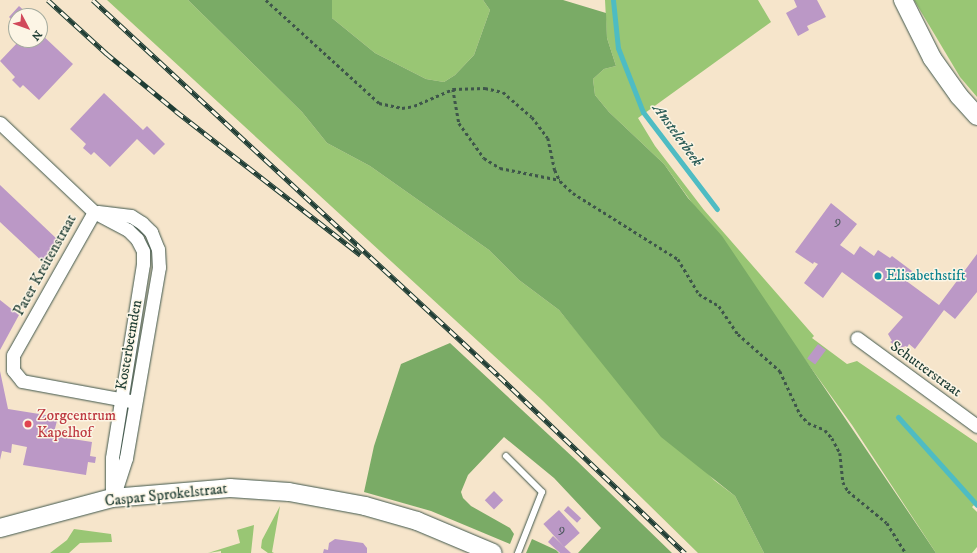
<!DOCTYPE html>
<html>
<head>
<meta charset="utf-8">
<style>
	body { margin:0 }
	#map { position:relative; width:977px; height:553px; overflow:hidden; background:#f6e5cb; font-family:"IM FELL DW Pica",serif }
	div>[style] { position:absolute }
	.green>* { inset:0; background:#99c674 }
	.forest>* { inset:0; background:#7aab66 }
	.stream>* { height:5px; margin:-2.5px; padding:0 2.5px; transform-origin:2.5px; border-radius:2.5px; background:#4ebcc3 }
	.building>* { inset:0; background:#bb98c6; transform-origin:0 0 }
	.path>* { height:2.5px; margin-top:-1.25px; transform-origin:0; background:repeating-linear-gradient(90deg,#3f564b 0 3px,transparent 0 6px) }
	.roads { filter:drop-shadow(0 0 1px #3f564b) drop-shadow(0 0 1px #3f564b) }
	.lane>* { height:6px; margin:-3px; padding:0 3px; transform-origin:3px; border-radius:3px; background:#fff }
	.street>* { height:13px; margin:-6.5px; padding:0 6.5px; transform-origin:6.5px; border-radius:6.5px; background:#fff }
	.secondary>* { height:18px; margin:-9px; padding:0 9px; transform-origin:9px; border-radius:9px; background:#fff }
	.rail>* { height:4.5px; margin-top:-2.25px; transform-origin:0; background:repeating-linear-gradient(90deg,#fcf5e5 0 9px,#1f3d34 0 18px); box-sizing:border-box; border-block:1px solid #1f3d34 }
	.dots>* { width:11px; height:11px; translate:-50% -50%; box-sizing:border-box; border:2px solid #fcf5e5; border-radius:50% }
	span { translate:-50% -50%; white-space:nowrap; text-align:center; line-height:1.15; -webkit-text-stroke:3px #fcf5e5; paint-order:stroke }
	.number-label { font-size:13px; color:#465458 }
	.number-label span { -webkit-text-stroke-width:0 }
	.street-label { font-size:15px; color:#1f3d34 }
	.culture-label { font-size:15px; color:#0d838f }
	.left { translate:0 -50%; text-align:left }
	.health-label { font-size:15px; color:#be3a42 }
	.water-label { font-size:16px; color:#2b5d58; font-style:italic }
	.north { position:absolute; left:8px; top:8px; width:40px; height:40px; box-sizing:border-box; background:#fcf5e5; border:1px solid #a4ab9e; border-radius:50%; rotate:131deg; font-size:11px; font-weight:700; line-height:16px; text-align:center; color:#1f3d34 }
	.north::after { content:''; display:block; margin:auto; width:14px; height:18px; background:#d1495b; clip-path:polygon(50% 0,100% 100%,50% 72%,0 100%) }
</style>
</head>
<body>
<div id="map">
	<div class="green">
		<i style="clip-path:polygon(107px 0,188px 0,302px 112px,327px 143px,370px 166px,489px 250px,519px 280px,559px 310px,607px 368px,714px 480px,735px 496px,764px 553px,698px 553px,542px 400px)"></i>
		<i style="clip-path:polygon(332px 0,483px 0,490px 10px,474px 55px,455px 75px,444px 82px,426px 79px,375px 53px,332px 18px)"></i>
		<i style="clip-path:polygon(605px 0,758px 0,771px 22px,638px 118px,655px 146px,704px 210px,814px 336px,812px 338px,847px 364px,857px 361px,977px 443px,977px 502px,972px 507px,977px 512px,977px 547px,972px 553px,936px 553px,852px 425px,664px 164px,609px 112px,595px 95px,593px 79px,604px 69px,616px 66px,607px 38px)"></i>
		<i style="clip-path:polygon(914px 0,977px 0,977px 97px,960px 77px)"></i>
		<i style="clip-path:polygon(280px 506px,272px 552px,274px 553px,268px 553px,261px 548px,262px 540px)"></i>
		<i style="clip-path:polygon(254px 525px,251px 553px,221px 553px,221px 551px,208px 553px,240px 543px,237px 530px)"></i>
		<i style="clip-path:polygon(74px 529px,111px 534px,112px 542px,80px 543px,69px 553px,50px 553px,67px 540px)"></i>
	</div>
	<div class="forest">
		<i style="clip-path:polygon(188px 0,332px 0,332px 18px,375px 53px,426px 79px,444px 82px,455px 75px,474px 55px,490px 10px,483px 0,563px 0,606px 13px,607px 38px,616px 66px,604px 69px,593px 79px,595px 95px,609px 112px,664px 164px,688px 198px,722px 236px,936px 553px,764px 553px,735px 496px,661px 437px,559px 310px,519px 280px,489px 250px,370px 166px,327px 143px,302px 112px)"></i>
		<i style="clip-path:polygon(450px 343px,577px 461px,672px 553px,578px 553px,601px 528px,554px 478px,504px 437px,468px 475px,461px 492px,463px 498px,471px 506px,510px 528px,514px 534px,510px 544px,431px 511px,364px 492px,374px 446px,401px 364px)"></i>
		<i style="clip-path:polygon(532px 539px,556px 550px,559px 553px,526px 553px)"></i>
	</div>
	<div class="stream">
		<i style="left:613px;top:0;width:48px;rotate:84.1deg"></i>
		<i style="left:618px;top:48px;width:69px;rotate:68.7deg"></i>
		<i style="left:643px;top:112px;width:122px;rotate:52.7deg"></i>
		<i style="left:898px;top:417px;width:118px;rotate:48.1deg"></i>
	</div>
	<div class="building">
		<i style="clip-path:polygon(794px 0,817px 0,826px 17px,807px 26px,809px 30px,798px 36px,786px 13px,797px 7px)"></i>
		<i style="clip-path:polygon(19px 6px,30px 16px,16px 16px,16px 24px,9px 17px)"></i>
		<i style="clip-path:polygon(40px 33px,73px 64px,39px 100px,23px 85px,20px 88px,12px 80px,15px 77px,0 61px,20px 40px,40px 40px)"></i>
		<i style="clip-path:polygon(104px 93px,143px 130px,147px 126px,165px 144px,154px 155px,137px 139px,110px 167px,94px 152px,91px 155px,83px 148px,86px 144px,70px 129px)"></i>
		<i style="clip-path:polygon(0 185px,58px 240px,60px 239px,46px 265px,0 222px)"></i>
		<i style="clip-path:polygon(831px 203px,857px 224px,840px 245px,854px 255px,860px 246px,874px 256px,878px 250px,890px 258px,892px 256px,912px 271px,905px 280px,939px 305px,977px 254px,977px 292px,955px 319px,944px 310px,915px 349px,909px 344px,907px 348px,906px 346px,897px 349px,898px 347px,890px 342px,892px 341px,888px 334px,903px 317px,842px 272px,823px 298px,804px 283px,818px 264px,814px 262px,813px 264px,795px 252px)"></i>
		<i style="clip-path:polygon(0 300px,19px 315px,0 350px)"></i>
		<i style="left:818px;top:344px;width:10px;height:18px;rotate:37deg"></i>
		<i style="clip-path:polygon(0 371px,8px 409px,58px 417px,53px 436px,92px 442px,90px 456px,96px 457px,95px 463px,88px 462px,86px 475px,23px 465px,27px 447px,12px 444px,11px 453px,2px 451px,0 460px)"></i>
		<i style="left:494px;top:491px;width:13px;height:13px;rotate:45deg"></i>
		<i style="left:568px;top:506px;width:18px;height:6px;rotate:43deg"></i>
		<i style="left:559px;top:510px;width:31px;height:21px;rotate:48deg"></i>
		<i style="clip-path:polygon(553px 536px,571px 553px,560px 553px,548px 542px)"></i>
		<i style="clip-path:polygon(335px 539px,363px 543px,367px 548px,367px 553px,323px 553px,324px 549px,328px 550px,329px 543px)"></i>
	</div>
	<div class="path">
		<i style="left:266px;top:0;width:153px;rotate:42.3deg"></i>
		<i style="left:379px;top:103px;width:24px;rotate:12deg"></i>
		<i style="left:402px;top:108px;width:12px;rotate:-9deg"></i>
		<i style="left:414px;top:106px;width:43px;rotate:-23.6deg"></i>
		<i style="left:453px;top:89px;width:32px;rotate:-2deg"></i>
		<i style="left:485px;top:88px;width:18px;rotate:13deg"></i>
		<i style="left:503px;top:92px;width:38px;rotate:41deg"></i>
		<i style="left:532px;top:117px;width:26px;rotate:53deg"></i>
		<i style="left:548px;top:138px;width:33px;rotate:78deg"></i>
		<i style="left:555px;top:170px;width:12px;rotate:66deg"></i>
		<i style="left:560px;top:181px;width:18px;rotate:43deg"></i>
		<i style="left:573px;top:193px;width:124px;rotate:32.2deg"></i>
		<i style="left:678px;top:259px;width:41px;rotate:59deg"></i>
		<i style="left:699px;top:294px;width:23px;rotate:31deg"></i>
		<i style="left:719px;top:306px;width:34px;rotate:56deg"></i>
		<i style="left:738px;top:334px;width:56px;rotate:41.4deg"></i>
		<i style="left:780px;top:371px;width:47px;rotate:65.1deg"></i>
		<i style="left:800px;top:414px;width:12px;rotate:48deg"></i>
		<i style="left:808px;top:423px;width:18px;rotate:22deg"></i>
		<i style="left:825px;top:430px;width:11px;rotate:49deg"></i>
		<i style="left:832px;top:438px;width:17px;rotate:62deg"></i>
		<i style="left:840px;top:453px;width:29px;rotate:84deg"></i>
		<i style="left:843px;top:482px;width:10px;rotate:61deg"></i>
		<i style="left:848px;top:491px;width:50px;rotate:39.4deg"></i>
		<i style="left:887px;top:523px;width:36px;rotate:58deg"></i>
		<i style="left:453px;top:89px;width:35px;rotate:80deg"></i>
		<i style="left:459px;top:123px;width:43px;rotate:54.5deg"></i>
		<i style="left:484px;top:158px;width:19px;rotate:32deg"></i>
		<i style="left:500px;top:168px;width:61px;rotate:11.3deg"></i>
	</div>
	<div class="roads">
		<div class="lane">
			<i style="left:506px;top:456px;width:51px;rotate:45deg"></i>
			<i style="left:542px;top:492px;width:66px;rotate:111.5deg"></i>
		</div>
		<div class="street">
			<i style="left:0;top:123px;width:129px;rotate:43.4deg"></i>
			<i style="left:94px;top:212px;width:38px;rotate:28deg"></i>
			<i style="left:128px;top:230px;width:13px;rotate:45deg"></i>
			<i style="left:137px;top:239px;width:13px;rotate:63deg"></i>
			<i style="left:143px;top:251px;width:13px;rotate:90deg"></i>
			<i style="left:143px;top:264px;width:196px;rotate:99.1deg"></i>
			<i style="left:112px;top:458px;width:40px;rotate:90deg"></i>
			<i style="left:94px;top:212px;width:164px;rotate:119.5deg"></i>
			<i style="left:13px;top:355px;width:15px;rotate:90deg"></i>
			<i style="left:13px;top:370px;width:14px;rotate:51deg"></i>
			<i style="left:22px;top:381px;width:110px;rotate:10.5deg"></i>
			<i style="left:98px;top:212px;width:33px;rotate:7deg"></i>
			<i style="left:131px;top:216px;width:13px;rotate:32deg"></i>
			<i style="left:142px;top:223px;width:13px;rotate:45deg"></i>
			<i style="left:151px;top:232px;width:18px;rotate:68deg"></i>
			<i style="left:158px;top:249px;width:18px;rotate:87deg"></i>
			<i style="left:159px;top:267px;width:194px;rotate:99.8deg"></i>
			<i style="left:126px;top:458px;width:33px;rotate:108deg"></i>
			<i style="left:857px;top:338px;width:149px;rotate:36.3deg"></i>
		</div>
		<div class="secondary">
			<i style="left:903px;top:0;width:65px;rotate:63.4deg"></i>
			<i style="left:932px;top:58px;width:47px;rotate:54.6deg"></i>
			<i style="left:959px;top:96px;width:27px;rotate:48deg"></i>
			<i style="left:0;top:528px;width:116px;rotate:-15deg"></i>
			<i style="left:112px;top:498px;width:118px;rotate:-4.8deg"></i>
			<i style="left:230px;top:488px;width:59px;rotate:3.9deg"></i>
			<i style="left:289px;top:492px;width:77px;rotate:10.4deg"></i>
			<i style="left:365px;top:506px;width:54px;rotate:16.1deg"></i>
			<i style="left:417px;top:521px;width:82px;rotate:22.8deg"></i>
		</div>
	</div>
	<div class="rail">
		<i style="left:48px;top:0;width:79px;rotate:42.4deg"></i>
		<i style="left:106px;top:53px;width:91px;rotate:39.6deg"></i>
		<i style="left:176px;top:111px;width:234px;rotate:37.9deg"></i>
		<i style="left:93px;top:0;width:553px;rotate:42.8deg"></i>
		<i style="left:499px;top:376px;width:257px;rotate:43.6deg"></i>
	</div>
	<div class="dots">
		<i style="left:878px;top:276px;background:#0f9aa8"></i>
		<i style="left:28px;top:424px;background:#e0444e"></i>
	</div>
	<div class="number-label">
		<span style="left:838px;top:221px">9</span>
		<span style="left:562px;top:529px">9</span>
	</div>
	<div class="street-label">
		<span style="left:45px;top:265px;rotate:-61deg">Pater Kreitenstraat</span>
		<span style="left:129px;top:345px;rotate:-80deg">Kosterbeemden</span>
		<span style="left:926px;top:369px;rotate:36deg">Schutterstraat</span>
		<span style="left:166px;top:495px;rotate:-6deg">Caspar Sprokelstraat</span>
	</div>
	<div class="culture-label">
		<span class="left" style="left:886px;top:276px">Elisabethstift</span>
	</div>
	<div class="health-label">
		<span class="left" style="left:37px;top:424px">Zorgcentrum<br>Kapelhof</span>
	</div>
	<div class="water-label">
		<span style="left:678px;top:135px;rotate:54deg">Anstelerbeek</span>
	</div>
	<div class="north">N</div>
</div>
</body>
</html>
